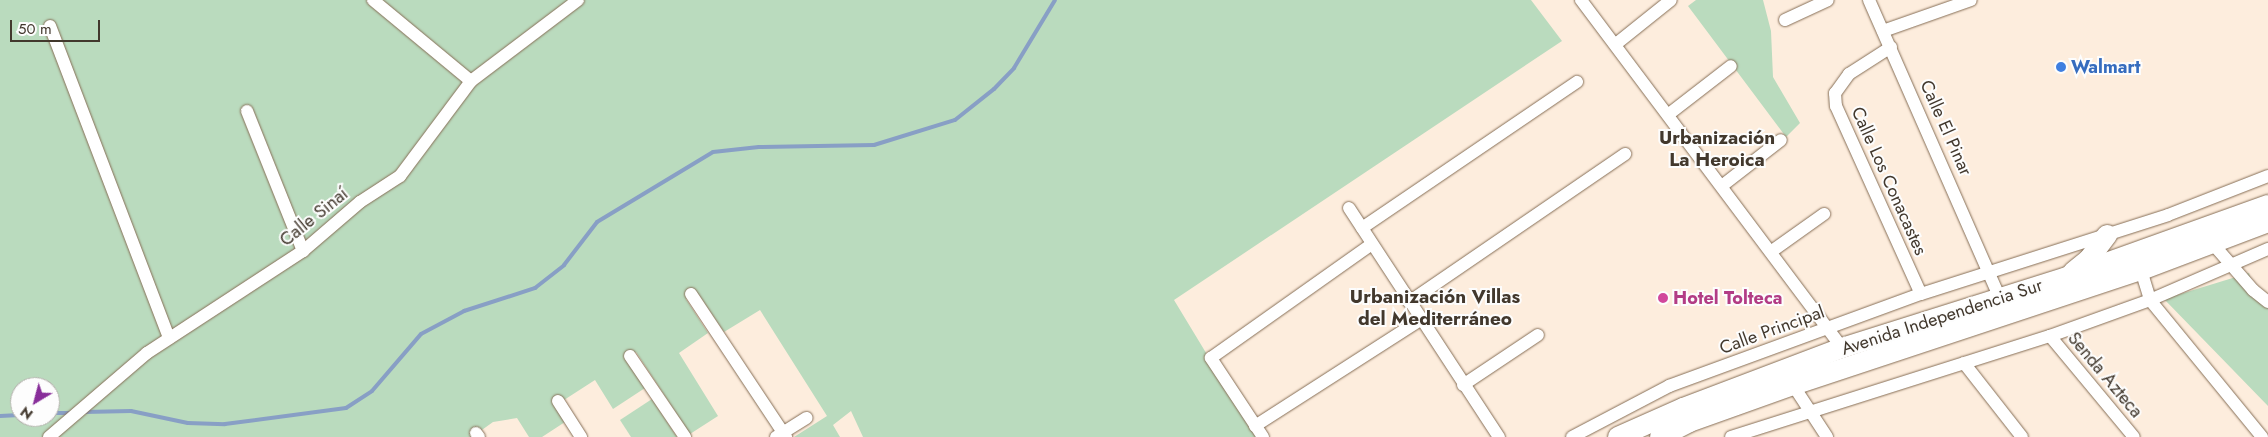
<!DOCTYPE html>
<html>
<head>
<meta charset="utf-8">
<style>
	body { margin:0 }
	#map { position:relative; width:2268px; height:437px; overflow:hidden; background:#fdeddd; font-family:Jost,sans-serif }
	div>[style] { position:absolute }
	.green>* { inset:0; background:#badbbe }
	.stream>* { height:4px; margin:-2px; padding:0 2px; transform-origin:2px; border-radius:2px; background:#889fc5 }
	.roads { filter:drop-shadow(0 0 1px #866e56) drop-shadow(0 0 1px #866e56) }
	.minor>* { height:12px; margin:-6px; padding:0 6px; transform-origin:6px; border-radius:6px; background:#fff }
	.trunk>* { height:20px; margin:-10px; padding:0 10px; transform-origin:10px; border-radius:10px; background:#fff }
	.dots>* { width:14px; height:14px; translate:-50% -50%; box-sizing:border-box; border:2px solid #fdfdfd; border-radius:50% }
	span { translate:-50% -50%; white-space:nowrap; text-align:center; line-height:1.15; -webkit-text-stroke:4px #fdfdfd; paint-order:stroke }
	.shop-label { font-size:18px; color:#366cbe; font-weight:700 }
	.left { translate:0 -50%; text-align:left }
	.street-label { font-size:18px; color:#42382d }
	.hotel-label { font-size:18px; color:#b23c85; font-weight:700 }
	.neighbourhood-label { font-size:19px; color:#42382d; font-weight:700 }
	.north { position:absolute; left:10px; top:377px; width:50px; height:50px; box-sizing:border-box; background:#fdfdfd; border:1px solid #b2aeaa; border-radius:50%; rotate:217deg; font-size:14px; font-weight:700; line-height:20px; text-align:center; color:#42382d }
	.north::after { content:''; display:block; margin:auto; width:18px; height:22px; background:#882e9a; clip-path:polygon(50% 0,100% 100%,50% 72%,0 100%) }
	.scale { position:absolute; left:10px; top:20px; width:90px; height:22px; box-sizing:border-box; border:2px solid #42382d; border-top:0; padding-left:6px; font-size:15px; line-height:18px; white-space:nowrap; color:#42382d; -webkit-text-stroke:4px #fdfdfd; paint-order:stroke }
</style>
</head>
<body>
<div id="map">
	<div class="green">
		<i style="clip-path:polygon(evenodd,0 0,1531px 0,1562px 41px,1174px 300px,1257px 437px,863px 437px,851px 411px,833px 425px,840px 437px,794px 437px,827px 416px,760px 310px,724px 332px,699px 295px,692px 294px,686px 299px,708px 333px,679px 353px,718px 416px,690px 434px,636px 352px,626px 359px,645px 388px,613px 409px,595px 380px,564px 400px,565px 422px,542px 437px,529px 437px,517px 418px,493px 422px,472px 437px,0 437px,0 0,20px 387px,50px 387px,50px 417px,20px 417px,20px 387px)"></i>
		<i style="clip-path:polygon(1696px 0,1763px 0,1771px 31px,1773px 77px,1800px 123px,1786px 137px,1688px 6px)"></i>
		<i style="clip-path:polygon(2249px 273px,2252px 283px,2268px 299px,2268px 406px,2164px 299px)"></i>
		<i style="clip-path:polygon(652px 399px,677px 437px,631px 437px,620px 420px)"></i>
	</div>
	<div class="stream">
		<i style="left:84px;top:412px;width:47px;rotate:-1.2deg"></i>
		<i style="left:131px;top:411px;width:58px;rotate:11.9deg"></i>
		<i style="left:188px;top:423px;width:37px;rotate:2deg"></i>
		<i style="left:225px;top:424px;width:122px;rotate:-7.5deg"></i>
		<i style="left:346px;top:408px;width:31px;rotate:-33deg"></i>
		<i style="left:372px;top:391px;width:75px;rotate:-49.3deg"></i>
		<i style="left:421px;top:334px;width:49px;rotate:-28.1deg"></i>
		<i style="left:464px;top:311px;width:75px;rotate:-17.9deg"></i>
		<i style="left:535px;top:288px;width:37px;rotate:-38deg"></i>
		<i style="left:564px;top:265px;width:54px;rotate:-52.5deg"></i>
		<i style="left:597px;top:222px;width:135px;rotate:-31.1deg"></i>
		<i style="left:713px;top:152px;width:46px;rotate:-6.2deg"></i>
		<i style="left:759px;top:147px;width:115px;rotate:-1deg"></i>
		<i style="left:874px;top:145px;width:85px;rotate:-17.2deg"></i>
		<i style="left:955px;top:120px;width:50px;rotate:-38.5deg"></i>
		<i style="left:994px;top:89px;width:29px;rotate:-46deg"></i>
		<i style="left:1014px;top:68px;width:79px;rotate:-58.9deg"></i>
		<i style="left:50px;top:413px;width:22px"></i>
		<i style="left:0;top:416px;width:20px;rotate:-3deg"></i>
	</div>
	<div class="roads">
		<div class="minor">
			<i style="left:373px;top:0;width:127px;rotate:39.6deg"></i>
			<i style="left:1581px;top:0;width:435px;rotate:53.1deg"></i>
			<i style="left:1869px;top:0;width:326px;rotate:66.3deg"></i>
			<i style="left:1785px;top:20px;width:47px;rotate:-24.9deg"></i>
			<i style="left:50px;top:26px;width:334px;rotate:69.1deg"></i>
			<i style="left:1883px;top:31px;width:93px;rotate:-19.4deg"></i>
			<i style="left:1616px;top:44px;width:70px;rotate:-38.7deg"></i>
			<i style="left:1891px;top:47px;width:50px;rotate:147.3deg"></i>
			<i style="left:1849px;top:74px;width:24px;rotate:126deg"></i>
			<i style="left:1835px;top:93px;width:13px;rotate:86deg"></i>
			<i style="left:1836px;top:106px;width:206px;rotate:65.7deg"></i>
			<i style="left:247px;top:111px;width:151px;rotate:68.2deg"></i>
			<i style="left:1669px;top:114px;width:78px;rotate:-37.7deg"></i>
			<i style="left:1723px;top:185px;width:73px;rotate:-37.8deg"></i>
			<i style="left:1349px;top:208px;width:274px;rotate:56.8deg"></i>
			<i style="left:1362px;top:228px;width:260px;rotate:-34.2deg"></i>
			<i style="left:2213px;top:244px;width:61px;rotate:49deg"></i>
			<i style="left:2253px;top:290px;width:19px;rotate:39deg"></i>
			<i style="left:1772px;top:251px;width:64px;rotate:-35.4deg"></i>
			<i style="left:2141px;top:270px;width:31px;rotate:73deg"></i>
			<i style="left:2150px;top:300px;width:177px;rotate:50.7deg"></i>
			<i style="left:691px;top:294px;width:172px;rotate:56.4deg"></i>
			<i style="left:1409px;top:302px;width:262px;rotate:-34.4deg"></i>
			<i style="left:2050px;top:336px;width:131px;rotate:50.3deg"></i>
			<i style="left:630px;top:356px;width:98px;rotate:55.8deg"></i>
			<i style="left:1964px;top:363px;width:94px;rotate:51.9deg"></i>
			<i style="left:1463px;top:385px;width:90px;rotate:-33.7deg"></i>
			<i style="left:1793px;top:385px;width:62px;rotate:56.8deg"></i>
			<i style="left:558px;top:401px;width:43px;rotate:57.4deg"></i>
			<i style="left:1255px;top:426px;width:196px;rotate:-32.7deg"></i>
			<i style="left:476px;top:433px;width:5px;rotate:53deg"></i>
			<i style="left:49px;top:437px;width:129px;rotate:-40.6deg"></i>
			<i style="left:147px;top:353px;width:186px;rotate:-33.2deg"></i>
			<i style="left:303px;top:251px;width:75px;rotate:-40.7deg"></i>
			<i style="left:360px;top:202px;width:48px;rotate:-33deg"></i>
			<i style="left:400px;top:176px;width:119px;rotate:-53.2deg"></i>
			<i style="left:471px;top:81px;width:134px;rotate:-37.1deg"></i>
			<i style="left:776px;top:437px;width:36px;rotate:-32deg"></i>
			<i style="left:1263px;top:437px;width:95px;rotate:-123.4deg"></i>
			<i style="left:1211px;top:358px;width:197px;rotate:-35.3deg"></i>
			<i style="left:1572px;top:437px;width:110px;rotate:-27.7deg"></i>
			<i style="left:1669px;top:386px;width:268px;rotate:-20.1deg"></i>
			<i style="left:1921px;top:294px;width:259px;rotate:-17.7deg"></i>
			<i style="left:2168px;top:215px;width:107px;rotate:-21.3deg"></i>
			<i style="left:1731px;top:437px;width:335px;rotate:-17.6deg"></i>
			<i style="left:2050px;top:336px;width:106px;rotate:-19.8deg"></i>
			<i style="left:2150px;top:300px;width:129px;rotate:-23.4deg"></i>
		</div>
		<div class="trunk">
			<i style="left:2073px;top:272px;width:21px;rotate:-39deg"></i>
			<i style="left:2089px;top:259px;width:30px;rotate:-53deg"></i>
			<i style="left:1618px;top:437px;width:71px;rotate:-24deg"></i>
			<i style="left:1683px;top:408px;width:170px;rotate:-20.7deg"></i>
			<i style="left:1842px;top:348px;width:236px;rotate:-17.5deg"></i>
			<i style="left:2067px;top:277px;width:214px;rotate:-19.7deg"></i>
			<i style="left:1660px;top:437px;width:33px;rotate:-27deg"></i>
			<i style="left:1689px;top:422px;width:110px;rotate:-19.6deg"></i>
			<i style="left:1793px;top:385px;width:367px;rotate:-18.3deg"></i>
			<i style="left:2141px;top:270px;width:136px;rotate:-20.7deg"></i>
		</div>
	</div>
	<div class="dots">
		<i style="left:2061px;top:67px;background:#3f7fe0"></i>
		<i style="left:1663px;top:298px;background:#d1479c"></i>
	</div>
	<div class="shop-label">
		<span class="left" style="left:2071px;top:67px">Walmart</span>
	</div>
	<div class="street-label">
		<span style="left:1946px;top:128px;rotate:66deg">Calle El Pinar</span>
		<span style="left:1889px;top:181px;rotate:66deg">Calle Los Conacastes</span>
		<span style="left:314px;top:217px;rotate:-39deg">Calle Sinaí</span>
		<span style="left:1942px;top:317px;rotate:-18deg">Avenida Independencia Sur</span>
		<span style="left:1772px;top:330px;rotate:-20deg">Calle Principal</span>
		<span style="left:2105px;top:375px;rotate:50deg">Senda Azteca</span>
	</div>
	<div class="hotel-label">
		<span class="left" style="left:1673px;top:298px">Hotel Tolteca</span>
	</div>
	<div class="neighbourhood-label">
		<span style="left:1717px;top:149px">Urbanización<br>La Heroica</span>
		<span style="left:1435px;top:308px">Urbanización Villas<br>del Mediterráneo</span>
	</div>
	<div class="north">N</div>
	<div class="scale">50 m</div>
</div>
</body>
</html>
